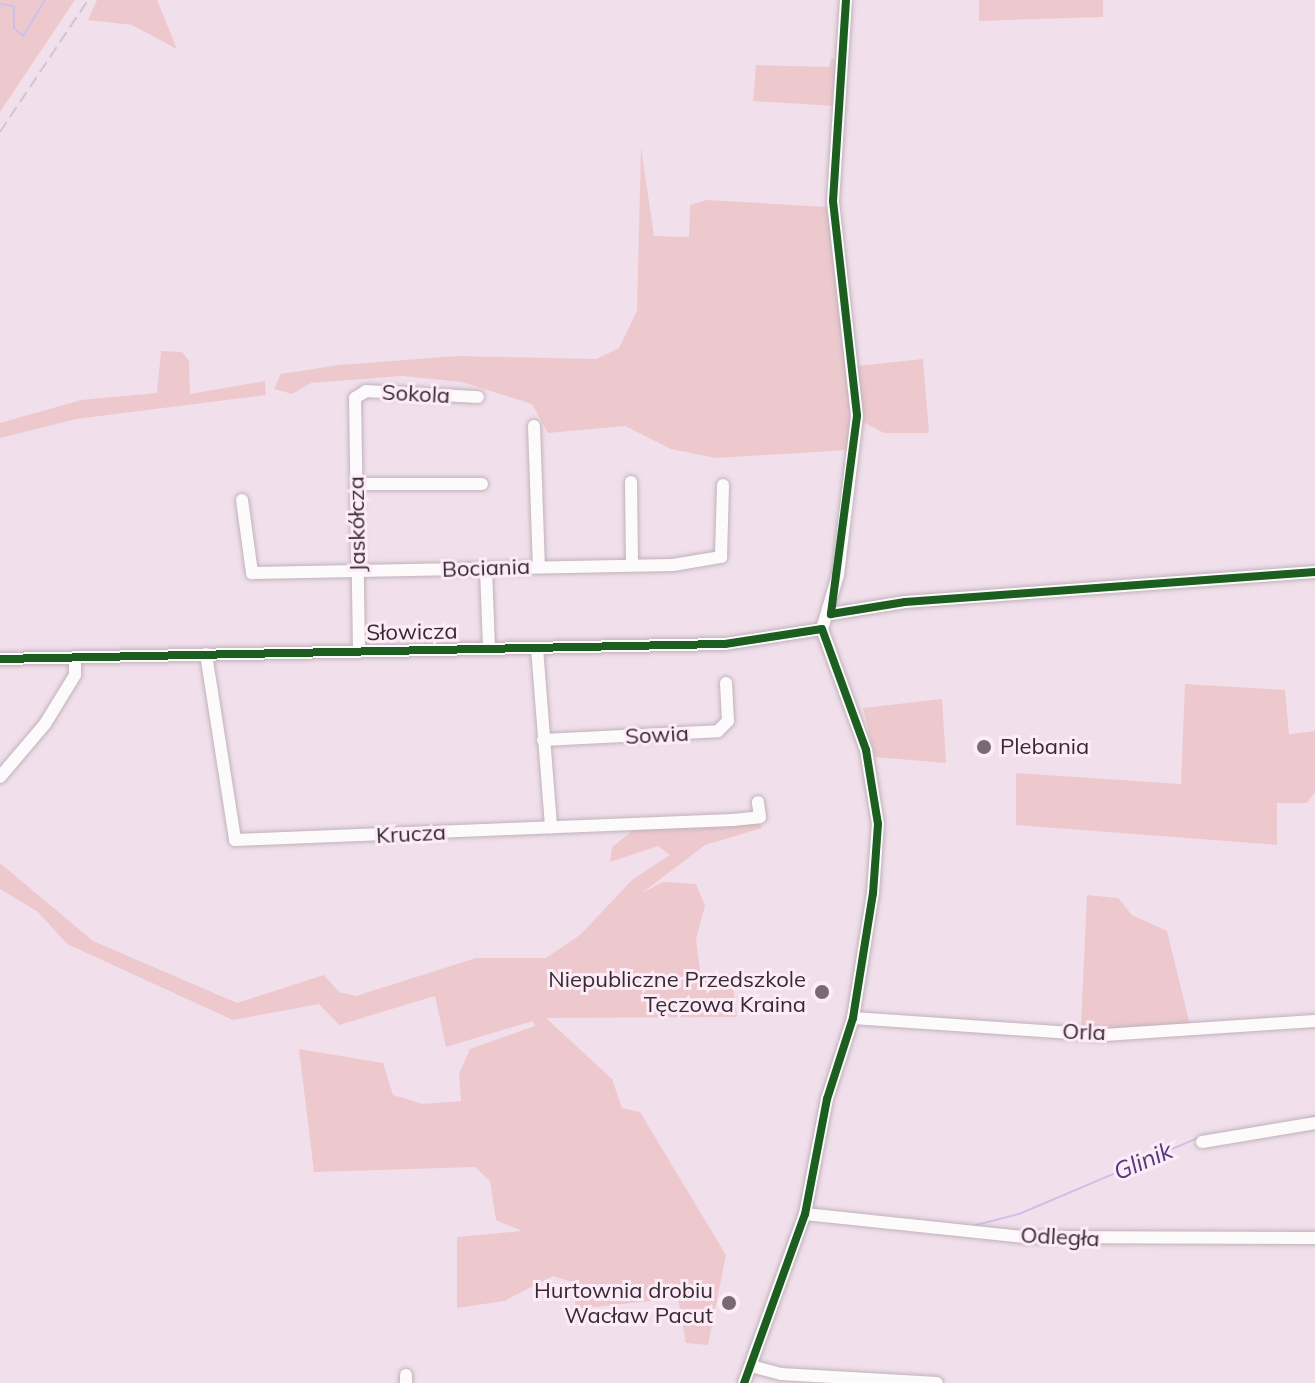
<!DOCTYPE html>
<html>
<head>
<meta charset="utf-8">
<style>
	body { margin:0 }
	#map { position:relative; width:1315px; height:1383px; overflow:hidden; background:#f1e0eb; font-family:Mulish,sans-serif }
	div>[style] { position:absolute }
	.green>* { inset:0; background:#edc9cd }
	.stream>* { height:2px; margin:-1px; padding:0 1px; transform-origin:1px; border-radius:1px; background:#cec0ea }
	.roads { filter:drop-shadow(0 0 2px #bfb2bb) drop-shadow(0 0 2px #bfb2bb) }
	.minor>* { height:12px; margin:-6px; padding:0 6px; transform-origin:6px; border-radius:6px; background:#fdfafc }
	.rail>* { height:2px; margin-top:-1px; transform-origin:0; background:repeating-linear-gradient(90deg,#cdc8cc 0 12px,transparent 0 18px) }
	.cycleway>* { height:8px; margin:-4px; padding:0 4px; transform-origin:4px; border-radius:4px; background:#1b5e20 }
	.dots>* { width:22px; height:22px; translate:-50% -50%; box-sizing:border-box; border:4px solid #fdebf7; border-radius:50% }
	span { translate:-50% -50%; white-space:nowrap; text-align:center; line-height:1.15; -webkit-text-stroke:6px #fdebf7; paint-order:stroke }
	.street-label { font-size:22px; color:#362b32 }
	.poi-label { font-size:22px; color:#362b32 }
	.left { translate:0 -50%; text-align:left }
	.right { translate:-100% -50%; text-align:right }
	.water-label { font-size:24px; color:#4e3a7d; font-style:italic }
</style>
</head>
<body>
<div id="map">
	<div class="green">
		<i style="clip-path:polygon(0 0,75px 0,0 112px)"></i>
		<i style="clip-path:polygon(97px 0,157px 0,177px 49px,132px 25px,88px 20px)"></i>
		<i style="clip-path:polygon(979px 0,1103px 0,1103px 17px,979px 21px)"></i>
		<i style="clip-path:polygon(831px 58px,838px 61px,834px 106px,753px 101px,756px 65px,829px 67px)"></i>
		<i style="clip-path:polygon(641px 147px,654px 236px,689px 237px,690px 205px,706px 200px,828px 207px,853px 404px,849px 450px,716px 458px,671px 449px,625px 426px,548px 433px,532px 404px,462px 382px,402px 376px,311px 383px,292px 394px,274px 389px,281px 374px,339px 365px,457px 356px,596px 359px,619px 348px,637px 311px)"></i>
		<i style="clip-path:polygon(161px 351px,182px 352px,189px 361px,190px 394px,265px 381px,266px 395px,76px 419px,0 438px,0 423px,81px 400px,157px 393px)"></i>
		<i style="clip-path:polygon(923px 359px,929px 433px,884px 433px,861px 421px,857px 366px)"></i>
		<i style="clip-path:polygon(1185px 684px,1285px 690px,1289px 734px,1315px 731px,1315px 792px,1307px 803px,1277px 803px,1277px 845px,1016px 825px,1016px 773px,1181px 784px)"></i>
		<i style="clip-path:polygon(942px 699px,946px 763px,875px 757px,863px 708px)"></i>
		<i style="clip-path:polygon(759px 823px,762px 828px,705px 845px,642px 893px,663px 882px,696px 884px,705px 906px,696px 939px,701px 978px,732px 977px,737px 1017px,546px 1018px,612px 1079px,622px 1108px,640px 1112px,726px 1255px,708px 1345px,686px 1343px,678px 1298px,575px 1309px,575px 1283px,553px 1276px,504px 1301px,457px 1308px,457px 1237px,522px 1231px,496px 1220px,490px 1181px,475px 1167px,314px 1172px,299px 1049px,383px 1063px,393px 1095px,423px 1104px,461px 1101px,459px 1074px,470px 1049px,535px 1026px,533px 1021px,446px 1047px,435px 996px,339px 1025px,319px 1004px,233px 1020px,67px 944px,38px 912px,0 889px,0 863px,93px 941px,237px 1003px,324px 975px,339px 992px,356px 996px,476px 958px,546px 958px,580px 935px,633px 879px,670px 855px,658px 846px,610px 862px,612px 847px,635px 829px)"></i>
		<i style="clip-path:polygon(1087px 895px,1118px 898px,1132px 915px,1167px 931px,1191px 1029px,1087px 1031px,1081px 1023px)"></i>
	</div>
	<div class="stream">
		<i style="left:0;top:4px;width:14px;rotate:8deg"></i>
		<i style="left:14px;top:6px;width:22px;rotate:90deg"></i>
		<i style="left:14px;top:28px;width:12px;rotate:42deg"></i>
		<i style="left:23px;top:36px;width:42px;rotate:-58.6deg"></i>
		<i style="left:1305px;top:1119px;width:10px;rotate:-17deg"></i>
		<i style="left:1204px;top:1136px;width:61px;rotate:-9.5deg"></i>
		<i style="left:976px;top:1225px;width:44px;rotate:-14.3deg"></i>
		<i style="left:1019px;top:1214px;width:194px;rotate:-23deg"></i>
	</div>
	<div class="roads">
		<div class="minor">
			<i style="left:534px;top:426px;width:141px;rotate:88deg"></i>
			<i style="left:631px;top:482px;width:83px;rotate:89.3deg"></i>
			<i style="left:356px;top:484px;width:126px"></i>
			<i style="left:242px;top:500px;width:74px;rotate:82.2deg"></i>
			<i style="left:252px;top:573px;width:421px;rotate:-1.1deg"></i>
			<i style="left:673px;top:565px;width:49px;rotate:-9.5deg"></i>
			<i style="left:721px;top:557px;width:72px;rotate:-88.4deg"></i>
			<i style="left:486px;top:569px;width:79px;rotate:87.8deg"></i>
			<i style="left:831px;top:614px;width:75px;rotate:-9.2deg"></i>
			<i style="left:905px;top:602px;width:411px;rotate:-4.2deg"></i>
			<i style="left:822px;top:629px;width:56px;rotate:-73.5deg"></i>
			<i style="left:838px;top:575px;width:160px;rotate:-83.2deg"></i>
			<i style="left:857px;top:416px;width:216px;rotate:-96.4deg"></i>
			<i style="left:833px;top:201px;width:201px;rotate:-86.3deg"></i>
			<i style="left:537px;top:648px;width:180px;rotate:85.5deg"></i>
			<i style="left:359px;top:651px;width:253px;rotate:-90.9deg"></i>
			<i style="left:355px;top:398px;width:13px;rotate:-32deg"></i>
			<i style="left:366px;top:391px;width:112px;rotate:3.1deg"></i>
			<i style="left:206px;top:654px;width:188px;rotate:81.1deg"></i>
			<i style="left:235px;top:840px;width:498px;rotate:-2.3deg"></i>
			<i style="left:733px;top:820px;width:27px;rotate:-6deg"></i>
			<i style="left:760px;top:817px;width:15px;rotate:-98deg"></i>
			<i style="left:0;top:659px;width:725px;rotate:-1.19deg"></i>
			<i style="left:725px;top:644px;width:98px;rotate:-8.8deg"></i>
			<i style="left:543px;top:740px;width:175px;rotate:-2.9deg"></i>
			<i style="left:718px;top:731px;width:14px;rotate:-45deg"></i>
			<i style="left:728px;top:721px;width:38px;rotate:-93deg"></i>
			<i style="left:0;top:777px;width:70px;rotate:-49.7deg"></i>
			<i style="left:45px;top:724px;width:57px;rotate:-58.5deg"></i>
			<i style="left:75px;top:675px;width:18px;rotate:-90deg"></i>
			<i style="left:853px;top:1018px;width:252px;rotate:3.9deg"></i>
			<i style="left:1104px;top:1035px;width:211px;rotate:-3.8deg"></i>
			<i style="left:1202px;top:1142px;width:115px;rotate:-9.5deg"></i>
			<i style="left:805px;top:1214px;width:221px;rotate:6deg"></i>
			<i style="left:1025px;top:1237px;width:290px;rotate:0.2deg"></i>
			<i style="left:751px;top:1366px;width:31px;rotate:15deg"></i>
			<i style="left:781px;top:1374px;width:156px;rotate:3.3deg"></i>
			<i style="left:406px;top:1375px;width:8px;rotate:90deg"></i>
			<i style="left:744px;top:1383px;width:180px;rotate:-70.2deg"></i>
			<i style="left:805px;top:1214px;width:117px;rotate:-79.2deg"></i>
			<i style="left:827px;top:1099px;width:85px;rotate:-72.2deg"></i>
			<i style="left:853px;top:1018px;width:127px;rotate:-80.9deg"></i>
			<i style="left:873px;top:893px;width:69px;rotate:-85.9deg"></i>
			<i style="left:878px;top:824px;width:75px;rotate:-99.2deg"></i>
			<i style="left:866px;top:750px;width:129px;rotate:-110deg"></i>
		</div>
	</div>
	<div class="rail">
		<i style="left:0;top:132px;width:159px;rotate:-56.3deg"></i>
	</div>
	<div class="cycleway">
		<i style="left:846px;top:0;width:201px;rotate:93.7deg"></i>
		<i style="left:833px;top:201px;width:216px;rotate:83.6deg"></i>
		<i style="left:857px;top:416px;width:200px;rotate:97.5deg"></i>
		<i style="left:831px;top:614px;width:75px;rotate:-9.2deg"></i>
		<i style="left:905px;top:602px;width:411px;rotate:-4.2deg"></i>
		<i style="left:0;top:659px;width:725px;rotate:-1.19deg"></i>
		<i style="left:725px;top:644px;width:98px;rotate:-8.8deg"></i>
		<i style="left:822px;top:629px;width:129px;rotate:70deg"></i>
		<i style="left:866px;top:750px;width:75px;rotate:80.8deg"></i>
		<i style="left:878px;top:824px;width:69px;rotate:94.1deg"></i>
		<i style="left:873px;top:893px;width:127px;rotate:99.1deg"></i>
		<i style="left:853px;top:1018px;width:85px;rotate:107.8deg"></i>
		<i style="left:827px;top:1099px;width:117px;rotate:100.8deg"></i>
		<i style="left:805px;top:1214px;width:180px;rotate:109.8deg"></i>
	</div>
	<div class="dots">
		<i style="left:984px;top:747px;background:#776a73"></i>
		<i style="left:822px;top:992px;background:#776a73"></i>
		<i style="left:729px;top:1303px;background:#776a73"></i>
	</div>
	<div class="street-label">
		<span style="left:416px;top:394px;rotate:3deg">Sokola</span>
		<span style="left:357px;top:524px;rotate:-91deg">Jaskółcza</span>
		<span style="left:486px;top:568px;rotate:-2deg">Bociania</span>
		<span style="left:412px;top:632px;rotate:-1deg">Słowicza</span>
		<span style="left:657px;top:735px;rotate:-3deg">Sowia</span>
		<span style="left:411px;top:834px;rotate:-3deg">Krucza</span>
		<span style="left:1084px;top:1032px;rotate:2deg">Orla</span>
		<span style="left:1060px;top:1237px;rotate:3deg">Odległa</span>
	</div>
	<div class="poi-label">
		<span class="left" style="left:1000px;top:747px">Plebania</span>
		<span class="right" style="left:806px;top:992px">Niepubliczne Przedszkole<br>Tęczowa Kraina</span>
		<span class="right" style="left:713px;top:1303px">Hurtownia drobiu<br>Wacław Pacut</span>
	</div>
	<div class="water-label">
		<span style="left:1143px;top:1161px;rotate:-23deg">Glinik</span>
	</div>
</div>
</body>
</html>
